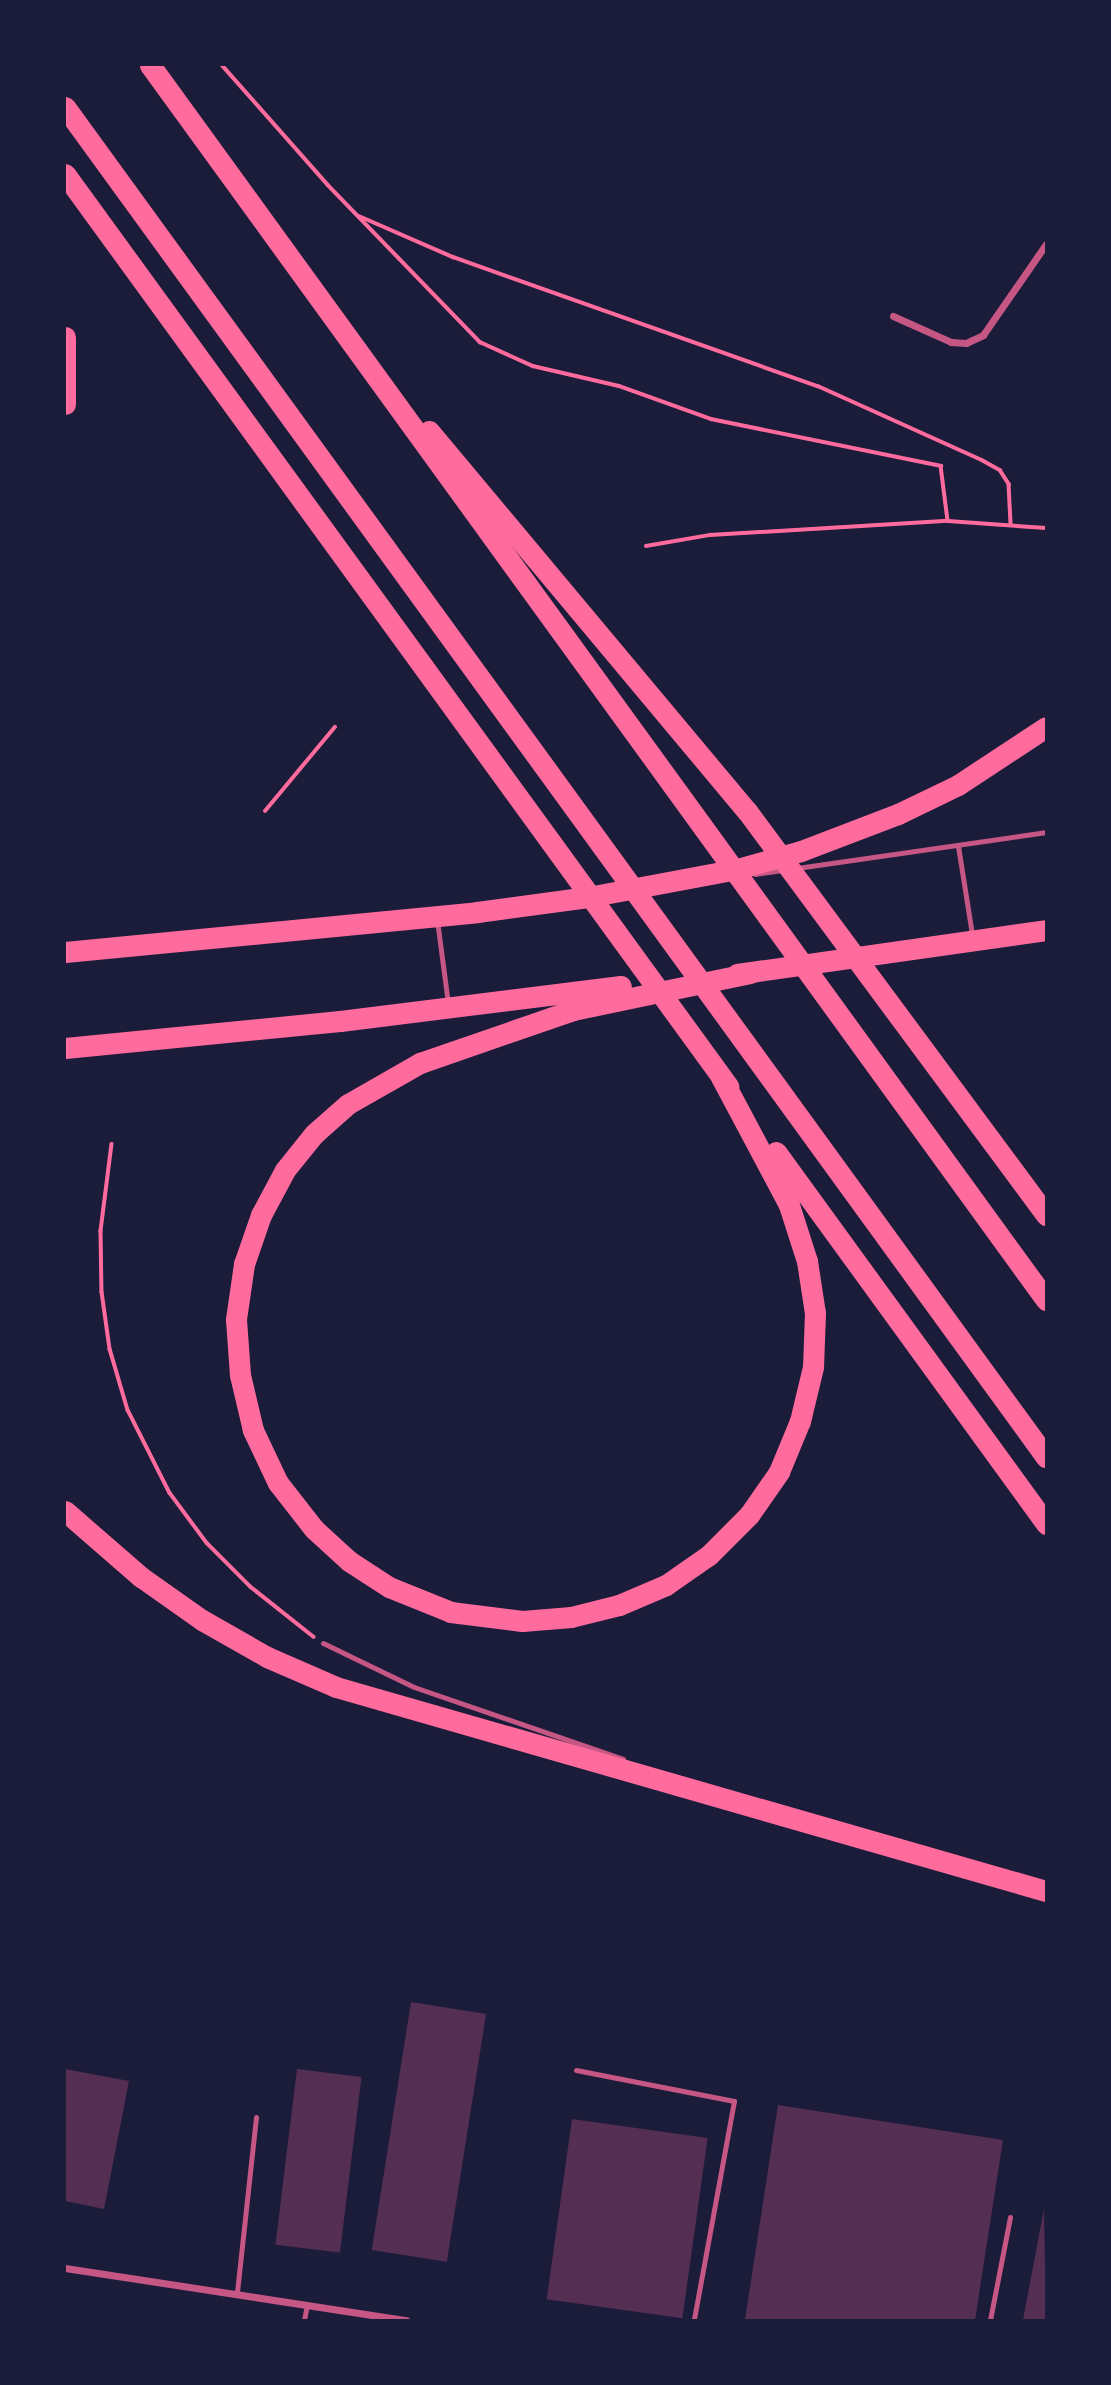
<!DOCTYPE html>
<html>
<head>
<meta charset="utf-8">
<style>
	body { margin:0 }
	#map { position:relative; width:1111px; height:2385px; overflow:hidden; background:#1b1b3a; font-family:Mulish,sans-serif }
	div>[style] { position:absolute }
	.building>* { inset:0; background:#542f53; transform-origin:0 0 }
	.path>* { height:3.5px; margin:-1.75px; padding:0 1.75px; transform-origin:1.75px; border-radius:1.75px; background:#ff6b9d }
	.service>* { height:5px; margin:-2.5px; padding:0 2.5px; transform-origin:2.5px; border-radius:2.5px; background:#c65784 }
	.minor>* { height:7px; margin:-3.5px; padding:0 3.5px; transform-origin:3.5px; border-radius:3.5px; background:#c65784 }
	.motorway>* { height:21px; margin:-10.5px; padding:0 10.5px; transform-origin:10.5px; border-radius:10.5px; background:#ff6b9d }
	span { translate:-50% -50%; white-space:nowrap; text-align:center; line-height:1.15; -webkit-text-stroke:5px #1b1b3a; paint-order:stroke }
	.frame { position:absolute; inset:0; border:66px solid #1b1b3a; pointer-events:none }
</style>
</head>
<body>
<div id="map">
	<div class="building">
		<i style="left:411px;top:2002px;width:76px;height:251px;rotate:9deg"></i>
		<i style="clip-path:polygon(65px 2069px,129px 2081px,104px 2209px,65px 2201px)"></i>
		<i style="left:297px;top:2069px;width:65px;height:177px;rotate:7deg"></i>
		<i style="clip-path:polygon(778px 2105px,1003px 2140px,975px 2320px,745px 2320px)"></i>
		<i style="left:572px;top:2119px;width:137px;height:182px;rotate:8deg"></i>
		<i style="clip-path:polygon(1044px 2209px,1046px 2320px,1023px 2320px)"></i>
	</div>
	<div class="path">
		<i style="left:222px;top:65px;width:160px;rotate:48.5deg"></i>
		<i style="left:328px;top:185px;width:219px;rotate:45.9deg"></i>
		<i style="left:480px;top:342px;width:58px;rotate:24.4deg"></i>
		<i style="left:533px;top:366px;width:88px;rotate:13.1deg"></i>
		<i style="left:619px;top:386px;width:98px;rotate:19.7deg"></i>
		<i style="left:711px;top:419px;width:235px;rotate:11.5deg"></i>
		<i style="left:941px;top:466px;width:55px;rotate:82.7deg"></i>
		<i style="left:359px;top:216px;width:103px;rotate:23.6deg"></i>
		<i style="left:453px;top:257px;width:387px;rotate:19.5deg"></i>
		<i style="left:818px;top:386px;width:180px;rotate:24.3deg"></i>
		<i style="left:982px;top:460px;width:21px;rotate:29deg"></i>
		<i style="left:1000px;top:470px;width:17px;rotate:57deg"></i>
		<i style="left:1009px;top:484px;width:40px;rotate:87.1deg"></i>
		<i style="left:646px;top:546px;width:65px;rotate:-9.8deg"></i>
		<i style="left:710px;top:535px;width:238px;rotate:-3.4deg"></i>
		<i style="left:948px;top:521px;width:98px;rotate:4.1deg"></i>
		<i style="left:265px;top:811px;width:109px;rotate:-50.2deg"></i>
		<i style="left:112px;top:1144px;width:88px;rotate:97.2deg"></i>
		<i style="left:101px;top:1231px;width:61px;rotate:89.1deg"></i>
		<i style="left:102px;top:1292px;width:58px;rotate:82deg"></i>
		<i style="left:110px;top:1349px;width:64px;rotate:73.6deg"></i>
		<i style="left:128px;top:1410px;width:93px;rotate:63.2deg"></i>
		<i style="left:170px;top:1493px;width:62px;rotate:53.5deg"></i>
		<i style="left:207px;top:1543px;width:62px;rotate:45deg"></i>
		<i style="left:251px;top:1587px;width:80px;rotate:38.4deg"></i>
	</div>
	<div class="service">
		<i style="left:958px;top:846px;width:89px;rotate:81deg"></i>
		<i style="left:797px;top:868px;width:252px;rotate:-8.2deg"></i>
		<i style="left:755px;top:874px;width:28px;rotate:-8deg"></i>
		<i style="left:437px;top:920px;width:85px;rotate:82.5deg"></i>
		<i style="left:323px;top:1643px;width:101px;rotate:25.8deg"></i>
		<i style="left:414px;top:1687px;width:221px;rotate:19deg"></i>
		<i style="left:576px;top:2070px;width:161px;rotate:11.1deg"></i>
		<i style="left:734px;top:2101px;width:223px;rotate:100.4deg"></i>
		<i style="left:237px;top:2292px;width:176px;rotate:-83.8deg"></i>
		<i style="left:304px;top:2320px;width:16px;rotate:-79deg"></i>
		<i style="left:990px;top:2320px;width:105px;rotate:-79deg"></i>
	</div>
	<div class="minor">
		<i style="left:893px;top:316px;width:64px;rotate:24.1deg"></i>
		<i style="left:951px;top:342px;width:15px;rotate:4deg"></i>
		<i style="left:966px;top:343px;width:19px;rotate:-25deg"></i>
		<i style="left:983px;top:335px;width:111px;rotate:-55.3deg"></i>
		<i style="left:65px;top:2268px;width:345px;rotate:8.7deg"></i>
	</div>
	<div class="motorway">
		<i style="left:150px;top:65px;width:1526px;rotate:54.04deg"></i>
		<i style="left:65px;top:107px;width:1669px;rotate:54deg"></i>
		<i style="left:65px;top:174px;width:1128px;rotate:53.98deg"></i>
		<i style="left:65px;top:337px;width:67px;rotate:90deg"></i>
		<i style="left:429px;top:431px;width:496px;rotate:50.1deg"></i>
		<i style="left:747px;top:811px;width:503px;rotate:53.49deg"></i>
		<i style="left:65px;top:952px;width:414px;rotate:-5.5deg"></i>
		<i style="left:477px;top:912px;width:112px;rotate:-7.7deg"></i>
		<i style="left:588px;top:897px;width:152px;rotate:-10.6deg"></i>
		<i style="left:737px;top:869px;width:66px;rotate:-15.7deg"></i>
		<i style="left:801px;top:851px;width:104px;rotate:-20.9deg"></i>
		<i style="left:898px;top:814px;width:67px;rotate:-25.8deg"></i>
		<i style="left:958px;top:785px;width:105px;rotate:-33.4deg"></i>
		<i style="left:737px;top:974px;width:312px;rotate:-8.1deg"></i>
		<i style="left:65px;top:1048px;width:276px;rotate:-5.6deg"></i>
		<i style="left:340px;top:1021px;width:283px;rotate:-7.1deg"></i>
		<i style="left:721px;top:1077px;width:145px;rotate:62deg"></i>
		<i style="left:789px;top:1205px;width:59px;rotate:72.2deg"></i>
		<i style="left:807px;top:1261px;width:53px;rotate:81.3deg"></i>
		<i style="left:815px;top:1313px;width:54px;rotate:92.1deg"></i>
		<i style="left:813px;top:1367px;width:56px;rotate:103.5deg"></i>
		<i style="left:800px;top:1421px;width:55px;rotate:112.4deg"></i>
		<i style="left:779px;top:1472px;width:52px;rotate:124.9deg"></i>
		<i style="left:749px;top:1515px;width:57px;rotate:135deg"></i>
		<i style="left:709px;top:1555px;width:52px;rotate:145.1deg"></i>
		<i style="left:666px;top:1585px;width:51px;rotate:156.9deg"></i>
		<i style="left:619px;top:1605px;width:49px;rotate:166deg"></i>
		<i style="left:571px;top:1617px;width:49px;rotate:175.3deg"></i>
		<i style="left:522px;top:1621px;width:72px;rotate:-172.8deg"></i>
		<i style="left:451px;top:1612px;width:67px;rotate:-158deg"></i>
		<i style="left:389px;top:1587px;width:48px;rotate:-147deg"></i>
		<i style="left:349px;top:1561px;width:47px;rotate:-137.6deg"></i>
		<i style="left:314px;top:1529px;width:58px;rotate:-128deg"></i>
		<i style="left:278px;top:1483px;width:59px;rotate:-115.3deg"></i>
		<i style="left:253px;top:1430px;width:57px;rotate:-103.3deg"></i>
		<i style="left:240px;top:1375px;width:56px;rotate:-94.1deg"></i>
		<i style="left:236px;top:1319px;width:56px;rotate:-81.7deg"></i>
		<i style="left:244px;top:1264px;width:52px;rotate:-70.9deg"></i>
		<i style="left:261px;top:1215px;width:51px;rotate:-61.9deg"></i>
		<i style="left:285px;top:1170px;width:46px;rotate:-51.1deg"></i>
		<i style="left:314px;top:1134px;width:45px;rotate:-41.4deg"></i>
		<i style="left:348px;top:1104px;width:83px;rotate:-29.7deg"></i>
		<i style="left:420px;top:1063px;width:162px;rotate:-19.1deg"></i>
		<i style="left:573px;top:1010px;width:181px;rotate:-11.8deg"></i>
		<i style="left:776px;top:1152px;width:460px;rotate:54deg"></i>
		<i style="left:65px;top:1511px;width:101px;rotate:41deg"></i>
		<i style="left:141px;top:1577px;width:75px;rotate:35.2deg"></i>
		<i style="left:202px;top:1620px;width:75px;rotate:29.6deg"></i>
		<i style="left:267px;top:1657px;width:75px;rotate:23.5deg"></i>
		<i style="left:336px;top:1687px;width:739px;rotate:16.03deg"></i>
	</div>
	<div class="frame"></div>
</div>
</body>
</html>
